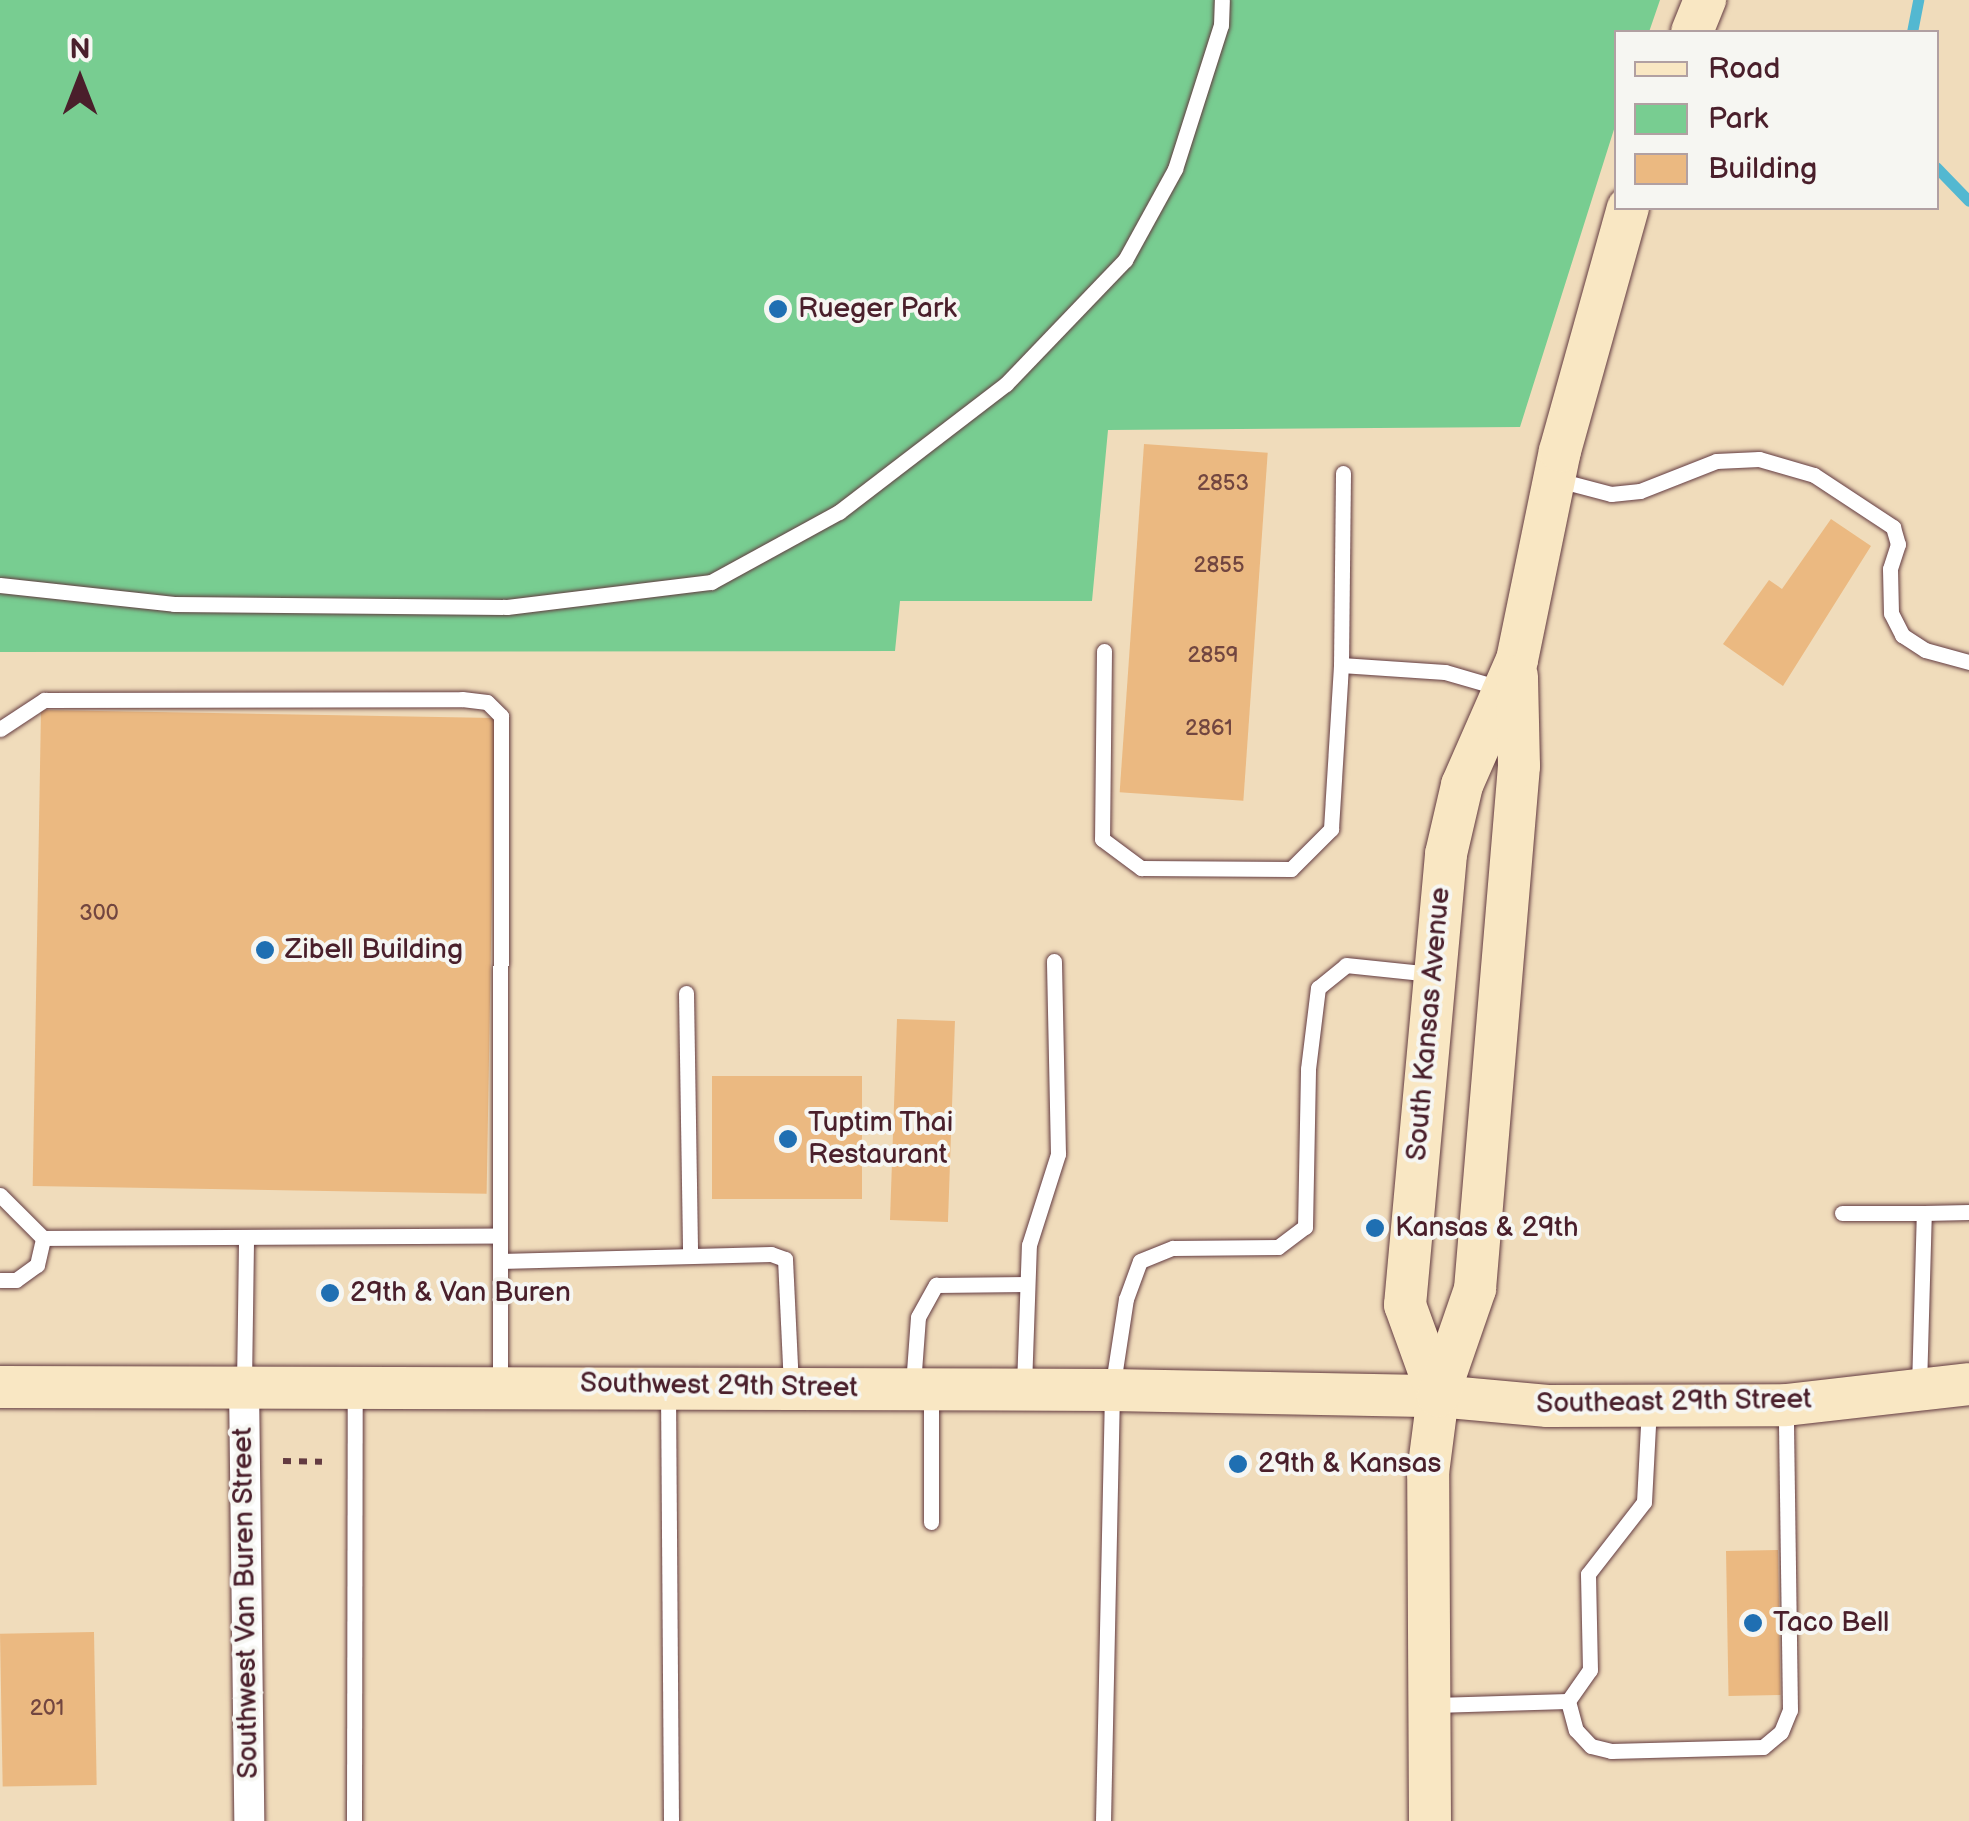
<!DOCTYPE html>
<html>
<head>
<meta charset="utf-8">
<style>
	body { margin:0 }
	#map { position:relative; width:1969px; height:1821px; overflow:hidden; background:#f0dcbb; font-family:"Balsamiq Sans",sans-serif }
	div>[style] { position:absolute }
	.green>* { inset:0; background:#78cd91 }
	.stream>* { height:11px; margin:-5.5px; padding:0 5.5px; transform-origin:5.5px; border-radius:5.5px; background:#53b8d1 }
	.building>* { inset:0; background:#ebb981; transform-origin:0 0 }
	.path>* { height:6px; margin-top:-3px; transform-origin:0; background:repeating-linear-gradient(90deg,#633b41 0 8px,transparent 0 16px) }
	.roads { filter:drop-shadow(0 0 2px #633b41) drop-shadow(0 0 2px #633b41) }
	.lane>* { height:15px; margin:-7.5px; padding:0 7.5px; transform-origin:7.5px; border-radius:7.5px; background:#fff }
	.street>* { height:30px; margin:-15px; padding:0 15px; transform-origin:15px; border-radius:15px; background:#fff }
	.secondary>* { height:42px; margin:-21px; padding:0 21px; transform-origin:21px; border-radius:21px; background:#f9e7c3 }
	.dots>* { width:28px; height:28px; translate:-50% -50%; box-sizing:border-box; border:5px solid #f6f6f2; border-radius:50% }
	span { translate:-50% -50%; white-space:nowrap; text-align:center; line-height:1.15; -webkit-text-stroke:8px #f6f6f2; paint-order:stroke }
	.number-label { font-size:22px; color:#724640 }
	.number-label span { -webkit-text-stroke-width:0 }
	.poi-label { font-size:28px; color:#4a1f2b }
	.left { translate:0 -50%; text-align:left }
	.street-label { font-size:28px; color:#4a1f2b }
	.legend { position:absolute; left:1614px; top:30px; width:325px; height:180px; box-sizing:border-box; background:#f6f6f2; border:2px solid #b1a0a2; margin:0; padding:12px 18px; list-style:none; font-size:30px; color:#4a1f2b }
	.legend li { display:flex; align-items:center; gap:20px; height:50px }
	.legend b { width:50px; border:2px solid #b1a0a2 }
	.north { position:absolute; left:30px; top:30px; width:100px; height:100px; -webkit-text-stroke:8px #f6f6f2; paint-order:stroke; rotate:0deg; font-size:28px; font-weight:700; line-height:40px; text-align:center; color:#4a1f2b }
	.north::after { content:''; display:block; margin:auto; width:35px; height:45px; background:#4a1f2b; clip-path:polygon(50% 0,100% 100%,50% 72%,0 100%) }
</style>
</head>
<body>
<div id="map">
	<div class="green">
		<i style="clip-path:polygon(0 0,1660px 0,1649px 32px,1616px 32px,1616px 123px,1520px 427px,1108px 430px,1092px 601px,900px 601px,895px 651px,0 652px)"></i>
	</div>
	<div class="stream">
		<i style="left:1912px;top:32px;width:33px;rotate:-79deg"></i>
		<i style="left:1936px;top:167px;width:47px;rotate:45.9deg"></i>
	</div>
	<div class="building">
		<i style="left:1144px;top:444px;width:124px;height:349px;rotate:4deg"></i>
		<i style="clip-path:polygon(1831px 519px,1871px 546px,1783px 686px,1723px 644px,1769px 580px,1782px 589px)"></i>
		<i style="left:41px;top:710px;width:454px;height:476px;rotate:1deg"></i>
		<i style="left:897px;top:1019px;width:58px;height:201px;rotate:2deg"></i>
		<i style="left:862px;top:1076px;width:123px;height:150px;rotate:90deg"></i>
		<i style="left:1778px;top:1550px;width:145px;height:52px;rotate:89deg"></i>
		<i style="left:94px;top:1632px;width:153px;height:94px;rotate:89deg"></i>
	</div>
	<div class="path">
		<i style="left:283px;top:1461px;width:39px;rotate:1deg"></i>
	</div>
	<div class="roads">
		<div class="lane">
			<i style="left:1558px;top:480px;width:55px;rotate:14.8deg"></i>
			<i style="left:1611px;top:494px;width:29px;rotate:-6deg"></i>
			<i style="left:1640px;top:491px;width:82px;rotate:-21.5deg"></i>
			<i style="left:1716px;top:461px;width:43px;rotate:-2.7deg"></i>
			<i style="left:1759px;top:459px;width:57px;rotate:16.2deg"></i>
			<i style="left:1814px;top:475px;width:95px;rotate:33.4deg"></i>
			<i style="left:1893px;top:527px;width:18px;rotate:74deg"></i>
			<i style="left:1898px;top:544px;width:26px;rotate:108deg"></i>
			<i style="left:1890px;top:569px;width:44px;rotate:88.7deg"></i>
			<i style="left:1891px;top:613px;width:25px;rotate:63deg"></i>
			<i style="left:1902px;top:635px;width:27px;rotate:33deg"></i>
			<i style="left:1925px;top:650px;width:46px;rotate:15.3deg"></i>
			<i style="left:0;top:585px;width:175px;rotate:6.2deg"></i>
			<i style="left:174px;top:604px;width:333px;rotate:0.5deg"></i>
			<i style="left:507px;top:607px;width:206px;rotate:-7deg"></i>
			<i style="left:711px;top:582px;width:146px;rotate:-28.7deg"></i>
			<i style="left:839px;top:512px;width:210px;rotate:-37.5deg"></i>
			<i style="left:1006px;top:384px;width:172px;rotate:-46.2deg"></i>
			<i style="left:1125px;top:260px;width:104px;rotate:-61.2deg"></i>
			<i style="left:1175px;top:169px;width:151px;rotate:-72.3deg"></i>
			<i style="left:1221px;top:25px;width:25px;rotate:-88deg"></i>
			<i style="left:1104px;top:651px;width:188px;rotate:90.6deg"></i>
			<i style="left:1102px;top:839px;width:49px;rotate:36.6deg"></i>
			<i style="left:1141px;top:868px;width:150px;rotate:0.4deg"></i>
			<i style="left:1291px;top:869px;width:57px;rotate:-45deg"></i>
			<i style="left:1331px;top:829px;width:164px;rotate:-86.5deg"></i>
			<i style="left:1341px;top:665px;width:104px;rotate:3.9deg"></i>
			<i style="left:1445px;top:672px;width:57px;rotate:16.2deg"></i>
			<i style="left:1341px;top:665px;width:192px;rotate:-89.4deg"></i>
			<i style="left:0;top:729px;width:53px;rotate:-33.4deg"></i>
			<i style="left:44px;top:700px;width:418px;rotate:-0.1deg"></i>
			<i style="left:462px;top:699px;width:25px;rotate:7deg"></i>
			<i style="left:487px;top:702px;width:20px;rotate:45deg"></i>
			<i style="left:501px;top:716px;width:520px;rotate:90.11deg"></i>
			<i style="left:686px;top:993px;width:263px;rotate:89.1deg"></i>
			<i style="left:0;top:1195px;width:61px;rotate:45deg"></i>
			<i style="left:43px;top:1238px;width:457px;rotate:-0.3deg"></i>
			<i style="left:500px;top:1236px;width:147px;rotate:90deg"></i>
			<i style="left:1842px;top:1213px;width:82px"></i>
			<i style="left:500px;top:1261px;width:271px;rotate:-1.5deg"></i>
			<i style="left:771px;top:1254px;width:15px;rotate:20deg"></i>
			<i style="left:785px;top:1259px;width:128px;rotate:87.3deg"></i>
			<i style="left:0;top:1280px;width:16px"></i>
			<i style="left:16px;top:1280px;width:26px;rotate:-36deg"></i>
			<i style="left:37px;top:1265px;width:28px;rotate:-77deg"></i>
			<i style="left:244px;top:1385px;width:146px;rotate:-89.2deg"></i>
			<i style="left:913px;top:1385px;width:68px;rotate:-85.8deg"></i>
			<i style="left:918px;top:1317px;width:37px;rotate:-61deg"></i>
			<i style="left:936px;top:1285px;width:91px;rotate:-0.6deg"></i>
			<i style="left:1024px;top:1386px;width:141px;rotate:-88deg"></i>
			<i style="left:1029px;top:1245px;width:96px;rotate:-72.3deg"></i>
			<i style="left:1058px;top:1154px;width:193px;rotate:-91.2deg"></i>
			<i style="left:1919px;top:1387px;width:174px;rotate:-88.4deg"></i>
			<i style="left:1924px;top:1213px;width:45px;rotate:-1.3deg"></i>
			<i style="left:668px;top:1389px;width:432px;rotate:89.6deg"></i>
			<i style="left:931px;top:1393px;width:129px;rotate:90deg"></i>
			<i style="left:1568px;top:1701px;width:30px;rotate:75deg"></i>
			<i style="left:1576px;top:1730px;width:22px;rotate:47deg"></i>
			<i style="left:1591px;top:1746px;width:21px;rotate:14deg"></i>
			<i style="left:1611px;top:1751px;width:152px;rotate:-1.5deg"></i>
			<i style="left:1763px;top:1747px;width:23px;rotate:-40deg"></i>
			<i style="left:1781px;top:1732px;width:24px;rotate:-68deg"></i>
			<i style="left:1790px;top:1710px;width:304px;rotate:-90.8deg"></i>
			<i style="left:1568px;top:1701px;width:38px;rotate:-55deg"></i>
			<i style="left:1590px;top:1670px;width:96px;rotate:-91.2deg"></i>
			<i style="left:1588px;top:1574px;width:91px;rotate:-52.1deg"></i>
			<i style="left:1644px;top:1502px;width:96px;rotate:-87deg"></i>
			<i style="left:1434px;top:1705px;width:134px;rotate:-1.7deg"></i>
			<i style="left:354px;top:1821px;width:428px;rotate:-89.9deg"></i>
			<i style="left:1103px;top:1821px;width:431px;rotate:-88.8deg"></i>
			<i style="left:1112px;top:1390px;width:92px;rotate:-81.3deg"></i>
			<i style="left:1126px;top:1299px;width:40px;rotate:-69.8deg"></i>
			<i style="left:1140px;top:1261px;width:35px;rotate:-22deg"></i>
			<i style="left:1173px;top:1248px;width:105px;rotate:-0.5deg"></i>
			<i style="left:1278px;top:1247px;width:34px;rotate:-37deg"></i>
			<i style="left:1305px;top:1227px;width:158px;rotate:-88.9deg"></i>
			<i style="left:1308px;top:1069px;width:82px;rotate:-83deg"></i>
			<i style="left:1318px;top:988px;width:36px;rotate:-39deg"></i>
			<i style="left:1346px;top:965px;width:86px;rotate:6deg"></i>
		</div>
		<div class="street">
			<i style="left:244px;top:1385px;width:436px;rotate:89.3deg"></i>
		</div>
		<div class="secondary">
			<i style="left:1692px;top:32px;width:35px;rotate:-68deg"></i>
			<i style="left:0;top:1387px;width:1112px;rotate:0.15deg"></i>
			<i style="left:1112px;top:1390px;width:326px;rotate:1.1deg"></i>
			<i style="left:1438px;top:1396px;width:110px;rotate:5.2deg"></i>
			<i style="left:1548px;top:1406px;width:238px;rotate:-0.2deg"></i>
			<i style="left:1786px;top:1405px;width:184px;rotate:-6.5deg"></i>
			<i style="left:1438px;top:1396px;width:97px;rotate:-109.9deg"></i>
			<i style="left:1405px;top:1305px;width:453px;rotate:-84.8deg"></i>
			<i style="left:1446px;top:854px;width:71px;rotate:-76.9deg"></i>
			<i style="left:1462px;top:785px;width:137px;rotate:-66.3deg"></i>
			<i style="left:1517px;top:660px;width:213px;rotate:-78.4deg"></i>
			<i style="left:1560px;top:451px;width:252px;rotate:-74.4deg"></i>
			<i style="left:1430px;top:1821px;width:348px;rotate:-90.3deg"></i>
			<i style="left:1428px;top:1473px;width:78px;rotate:-82.6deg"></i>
			<i style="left:1438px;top:1396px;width:113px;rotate:-70.9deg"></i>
			<i style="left:1475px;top:1289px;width:525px;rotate:-85.19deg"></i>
			<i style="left:1519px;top:766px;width:90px;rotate:-91.3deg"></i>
		</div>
	</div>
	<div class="dots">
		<i style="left:778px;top:309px;background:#1f6fb2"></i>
		<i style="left:265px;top:950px;background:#1f6fb2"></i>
		<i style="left:788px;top:1139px;background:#1f6fb2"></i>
		<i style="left:1375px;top:1228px;background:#1f6fb2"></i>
		<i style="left:330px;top:1293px;background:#1f6fb2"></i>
		<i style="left:1238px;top:1464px;background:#1f6fb2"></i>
		<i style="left:1753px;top:1623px;background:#1f6fb2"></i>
	</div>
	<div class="number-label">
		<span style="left:1223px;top:484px">2853</span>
		<span style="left:1219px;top:566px">2855</span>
		<span style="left:1213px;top:656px">2859</span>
		<span style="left:1209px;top:729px">2861</span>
		<span style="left:99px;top:914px">300</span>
		<span style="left:47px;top:1709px">201</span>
	</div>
	<div class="poi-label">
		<span class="left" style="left:798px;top:309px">Rueger Park</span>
		<span class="left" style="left:285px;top:950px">Zibell Building</span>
		<span class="left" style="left:808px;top:1139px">Tuptim Thai<br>Restaurant</span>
		<span class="left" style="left:1395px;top:1228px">Kansas &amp; 29th</span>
		<span class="left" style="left:350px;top:1293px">29th &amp; Van Buren</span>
		<span class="left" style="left:1258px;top:1464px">29th &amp; Kansas</span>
		<span class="left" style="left:1773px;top:1623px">Taco Bell</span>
	</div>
	<div class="street-label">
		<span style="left:1429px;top:1024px;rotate:-85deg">South Kansas Avenue</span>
		<span style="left:719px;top:1386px;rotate:1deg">Southwest 29th Street</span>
		<span style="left:1674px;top:1402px;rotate:-1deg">Southeast 29th Street</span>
		<span style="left:246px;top:1603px;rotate:-91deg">Southwest Van Buren Street</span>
	</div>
	<ul class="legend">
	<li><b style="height:12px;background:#f9e7c3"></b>Road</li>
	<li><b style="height:28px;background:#78cd91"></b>Park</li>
	<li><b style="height:28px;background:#ebb981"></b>Building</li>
	</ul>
	<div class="north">N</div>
</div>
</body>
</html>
